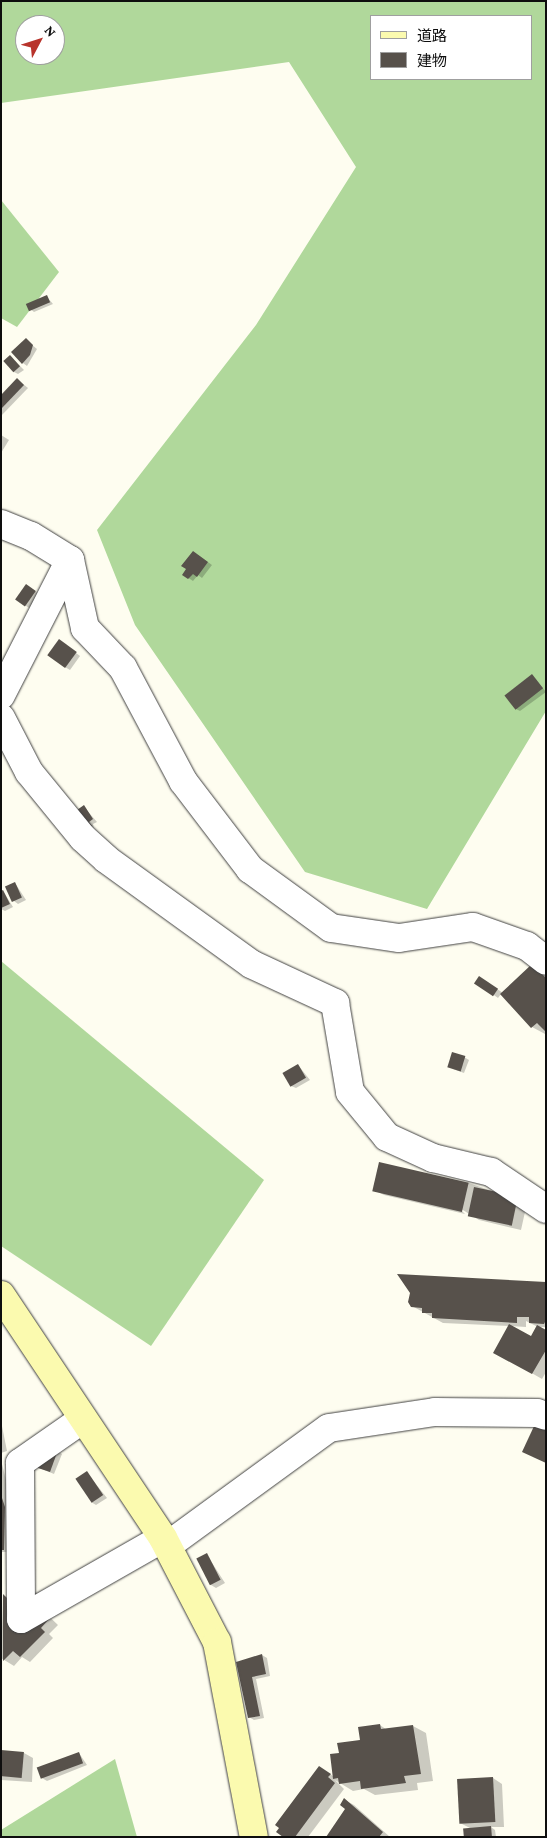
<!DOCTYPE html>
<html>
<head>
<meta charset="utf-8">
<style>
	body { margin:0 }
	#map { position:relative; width:547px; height:1838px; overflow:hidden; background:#fefdf0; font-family:"Crimson Pro","Noto Sans JP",serif }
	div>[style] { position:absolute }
	.forest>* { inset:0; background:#b0d89b }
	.shadow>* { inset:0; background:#0003 }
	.building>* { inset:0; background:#57514b; transform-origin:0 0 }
	.roads { filter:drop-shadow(0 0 1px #414141) drop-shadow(0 0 1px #414141) }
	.street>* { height:28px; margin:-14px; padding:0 14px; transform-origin:14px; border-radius:14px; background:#fff }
	.secondary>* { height:28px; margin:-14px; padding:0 14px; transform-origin:14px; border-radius:14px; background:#fbfaaf }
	span { translate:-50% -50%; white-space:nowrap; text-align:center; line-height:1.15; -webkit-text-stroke:5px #fff; paint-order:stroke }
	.frame { position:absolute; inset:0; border:2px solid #0e0e0e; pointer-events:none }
	.legend { position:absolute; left:370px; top:15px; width:162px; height:65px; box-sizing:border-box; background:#fff; border:1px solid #9f9f9f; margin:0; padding:6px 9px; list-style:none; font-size:15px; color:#0e0e0e }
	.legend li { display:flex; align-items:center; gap:10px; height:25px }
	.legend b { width:25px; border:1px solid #9f9f9f }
	.north { position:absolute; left:15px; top:15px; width:50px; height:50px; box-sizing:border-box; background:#fff; border:1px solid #9f9f9f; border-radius:50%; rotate:50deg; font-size:14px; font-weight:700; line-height:20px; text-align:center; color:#0e0e0e }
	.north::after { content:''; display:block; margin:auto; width:18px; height:22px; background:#b8342c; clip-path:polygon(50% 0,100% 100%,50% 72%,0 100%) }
</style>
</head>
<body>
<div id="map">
	<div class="forest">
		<i style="clip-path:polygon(evenodd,1px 1px,546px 1px,546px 711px,427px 909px,305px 872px,135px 625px,97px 530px,256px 325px,356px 167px,289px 62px,1px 103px,1px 1px,371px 16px,531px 16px,531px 79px,371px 79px,371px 16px,1px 1px,25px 25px,55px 25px,55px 55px,25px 55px,25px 25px)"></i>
		<i style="clip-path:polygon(1px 200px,59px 272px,17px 327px,1px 318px)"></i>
		<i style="clip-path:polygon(1px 961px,264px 1180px,151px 1346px,1px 1246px)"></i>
		<i style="clip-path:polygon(115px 1759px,137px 1837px,1px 1837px,1px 1830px)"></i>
	</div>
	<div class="shadow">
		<i style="clip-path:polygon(47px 297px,53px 304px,34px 312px,30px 309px)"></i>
		<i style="clip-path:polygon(26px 340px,37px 349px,27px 366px,23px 363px)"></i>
		<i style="clip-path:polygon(10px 356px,24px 370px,18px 374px,14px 372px)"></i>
		<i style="clip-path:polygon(18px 380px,28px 388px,1px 416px,1px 396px)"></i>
		<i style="clip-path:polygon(1px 435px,9px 440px,1px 453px)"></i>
		<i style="clip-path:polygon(198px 555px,212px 565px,202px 578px,198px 575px,193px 581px,184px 575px)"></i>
		<i style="clip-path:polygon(31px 588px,39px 594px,29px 608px,16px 599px)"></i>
		<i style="clip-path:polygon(63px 643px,80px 656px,70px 670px,65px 667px)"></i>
		<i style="clip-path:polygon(532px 675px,546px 692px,520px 711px,516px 709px)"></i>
		<i style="clip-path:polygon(84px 807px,97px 822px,93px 824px,94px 830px,90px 827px)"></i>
		<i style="clip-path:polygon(15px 883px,26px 900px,18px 904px,14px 901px)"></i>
		<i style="clip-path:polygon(3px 891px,13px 907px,5px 911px,1px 909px)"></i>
		<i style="clip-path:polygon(532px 965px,546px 973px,545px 1034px,532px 1027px,501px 994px,498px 998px,476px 982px,484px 980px,503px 993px)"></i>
		<i style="clip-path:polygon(464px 1057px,469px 1060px,464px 1073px,453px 1069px)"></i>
		<i style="clip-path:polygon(298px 1065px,310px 1080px,296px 1088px,291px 1086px)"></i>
		<i style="clip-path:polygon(380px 1164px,469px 1183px,527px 1203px,521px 1230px,479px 1220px,458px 1207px,465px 1214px,384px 1195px,374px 1190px)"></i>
		<i style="clip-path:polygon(evenodd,546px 1283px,546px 1327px,539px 1327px,546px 1331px,546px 1372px,542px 1379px,495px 1352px,509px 1326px,443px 1323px,412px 1306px,546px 1283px,526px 1321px,538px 1327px,531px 1338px,510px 1326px,526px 1327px,526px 1321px)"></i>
		<i style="clip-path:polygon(1px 1421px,7px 1451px,1px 1453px)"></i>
		<i style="clip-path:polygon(57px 1451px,62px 1454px,54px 1474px,37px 1467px)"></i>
		<i style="clip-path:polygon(1px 1460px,14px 1512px,9px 1552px,1px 1552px)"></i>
		<i style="clip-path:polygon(87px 1473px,107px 1498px,96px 1505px,91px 1502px)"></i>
		<i style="clip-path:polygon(207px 1555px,225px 1583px,216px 1588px,211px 1585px)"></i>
		<i style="clip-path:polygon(3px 1595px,12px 1601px,37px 1605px,58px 1625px,49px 1634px,53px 1638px,30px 1662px,22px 1657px,14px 1666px,1px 1658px)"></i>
		<i style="clip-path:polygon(262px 1655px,267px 1658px,270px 1676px,256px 1679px,264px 1718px,254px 1720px,249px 1717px,238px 1663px)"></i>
		<i style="clip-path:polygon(380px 1725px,387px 1730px,413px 1726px,426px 1733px,433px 1781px,417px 1783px,418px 1790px,375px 1795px,364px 1789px,353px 1791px,335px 1780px,344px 1789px,308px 1837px,288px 1837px,329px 1773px,334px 1777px,340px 1754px)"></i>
		<i style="clip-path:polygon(1px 1751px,24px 1753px,33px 1758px,32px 1782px,1px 1780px)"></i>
		<i style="clip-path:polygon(79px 1753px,87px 1765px,47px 1781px,42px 1778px)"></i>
		<i style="clip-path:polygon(493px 1778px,502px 1784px,504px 1827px,491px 1827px,495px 1830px,496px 1837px,465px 1837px,470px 1828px,460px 1823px)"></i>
		<i style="clip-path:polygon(345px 1800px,354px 1805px,390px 1837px,327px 1837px,346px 1808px)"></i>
	</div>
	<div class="building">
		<i style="left:47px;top:295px;width:8px;height:23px;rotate:67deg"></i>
		<i style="clip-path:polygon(26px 338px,33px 345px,30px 355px,22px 364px,11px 352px)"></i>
		<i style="left:10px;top:355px;width:15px;height:9px;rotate:48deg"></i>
		<i style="clip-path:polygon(17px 378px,24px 385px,1px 409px,1px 395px)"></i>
		<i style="clip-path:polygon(193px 551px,208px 562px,197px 577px,193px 574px,188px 579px,182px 575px,186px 569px,181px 566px)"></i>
		<i style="left:26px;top:584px;width:12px;height:19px;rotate:35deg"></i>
		<i style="left:59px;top:639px;width:22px;height:20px;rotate:36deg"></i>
		<i style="left:532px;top:674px;width:18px;height:35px;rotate:52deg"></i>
		<i style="clip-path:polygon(84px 805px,93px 819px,89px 822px,92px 826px,89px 828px,77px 810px)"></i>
		<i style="left:15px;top:882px;width:17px;height:11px;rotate:66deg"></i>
		<i style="clip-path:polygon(3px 890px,10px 904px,1px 908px,1px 891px)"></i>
		<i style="clip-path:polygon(532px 964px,546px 978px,546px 1032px,537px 1023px,531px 1028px,500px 994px)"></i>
		<i style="left:479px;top:976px;width:23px;height:9px;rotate:34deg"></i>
		<i style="left:452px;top:1052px;width:14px;height:16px;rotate:17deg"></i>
		<i style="left:298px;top:1064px;width:16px;height:18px;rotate:60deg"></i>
		<i style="left:379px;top:1162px;width:92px;height:30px;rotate:13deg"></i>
		<i style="left:474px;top:1187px;width:45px;height:30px;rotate:12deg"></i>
		<i style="clip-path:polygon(397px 1274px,546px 1282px,546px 1320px,544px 1324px,529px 1323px,529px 1317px,517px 1317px,517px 1323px,432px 1318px,432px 1313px,422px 1313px,422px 1308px,411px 1307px,408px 1302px,410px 1293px)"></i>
		<i style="clip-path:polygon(509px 1324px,531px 1336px,537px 1325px,546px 1330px,546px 1350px,532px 1374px,493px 1353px)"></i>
		<i style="clip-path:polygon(535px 1424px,546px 1428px,546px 1463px,522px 1452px)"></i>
		<i style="clip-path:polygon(58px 1450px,50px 1472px,35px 1467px)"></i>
		<i style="left:87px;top:1471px;width:29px;height:14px;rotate:56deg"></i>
		<i style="clip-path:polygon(1px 1495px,5px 1507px,4px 1550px,1px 1550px)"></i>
		<i style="left:207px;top:1553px;width:30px;height:12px;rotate:63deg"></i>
		<i style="clip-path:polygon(3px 1594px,17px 1608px,28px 1598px,49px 1619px,41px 1628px,45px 1632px,20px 1657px,13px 1651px,3px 1661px)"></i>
		<i style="clip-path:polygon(262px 1654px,266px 1674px,252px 1677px,260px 1716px,248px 1718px,236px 1662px)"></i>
		<i style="clip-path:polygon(380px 1724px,381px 1729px,413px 1725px,421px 1774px,404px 1776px,406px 1783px,361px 1789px,360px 1781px,339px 1784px,338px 1778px,333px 1779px,330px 1754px,339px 1753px,337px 1743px,360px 1740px,358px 1727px)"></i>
		<i style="left:1px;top:1750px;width:23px;height:26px;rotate:5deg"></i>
		<i style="left:79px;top:1752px;width:12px;height:45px;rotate:70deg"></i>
		<i style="clip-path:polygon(319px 1766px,331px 1774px,328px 1777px,335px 1783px,295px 1837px,283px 1837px,276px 1832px,279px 1828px,275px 1825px)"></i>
		<i style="left:493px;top:1777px;width:45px;height:36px;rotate:87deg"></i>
		<i style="clip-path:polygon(344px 1798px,383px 1832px,379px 1837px,326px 1837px,345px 1809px,340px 1805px)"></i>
		<i style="left:491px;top:1826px;width:11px;height:28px;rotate:85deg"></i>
	</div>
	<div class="roads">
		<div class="street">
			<i style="left:1px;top:524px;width:32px;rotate:22deg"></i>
			<i style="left:31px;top:536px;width:46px;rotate:31.6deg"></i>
			<i style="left:70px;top:560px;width:152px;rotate:117.1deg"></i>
			<i style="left:70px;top:560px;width:70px;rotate:77.6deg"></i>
			<i style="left:85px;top:628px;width:55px;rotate:46.5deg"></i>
			<i style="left:123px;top:668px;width:128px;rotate:62deg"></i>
			<i style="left:183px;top:781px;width:111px;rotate:52.7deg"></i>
			<i style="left:250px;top:869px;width:100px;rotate:36.1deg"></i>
			<i style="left:331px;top:928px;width:69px;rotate:8.4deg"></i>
			<i style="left:399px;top:938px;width:75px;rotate:-8.5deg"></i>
			<i style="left:473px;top:927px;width:57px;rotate:19.4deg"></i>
			<i style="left:527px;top:946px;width:24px;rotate:38deg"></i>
			<i style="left:1px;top:718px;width:61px;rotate:62.6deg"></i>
			<i style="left:29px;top:772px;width:85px;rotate:50.7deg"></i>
			<i style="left:83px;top:838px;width:31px;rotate:42deg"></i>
			<i style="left:106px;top:859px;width:179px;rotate:35.9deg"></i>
			<i style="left:251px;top:964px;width:93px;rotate:24.9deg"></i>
			<i style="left:335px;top:1003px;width:90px;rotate:80.4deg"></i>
			<i style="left:350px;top:1092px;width:58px;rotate:50.6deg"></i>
			<i style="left:387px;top:1137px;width:51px;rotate:24.5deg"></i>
			<i style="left:433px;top:1158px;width:60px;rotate:13.6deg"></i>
			<i style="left:491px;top:1172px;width:66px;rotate:33.9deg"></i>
			<i style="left:83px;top:1419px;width:77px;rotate:145.1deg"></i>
			<i style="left:20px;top:1463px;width:156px;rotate:89.6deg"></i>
			<i style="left:21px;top:1619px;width:163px;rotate:-29.7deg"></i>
			<i style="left:167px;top:1546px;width:200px;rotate:-36.1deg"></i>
			<i style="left:329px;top:1428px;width:107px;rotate:-8.6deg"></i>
			<i style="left:435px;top:1412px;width:102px;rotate:0.6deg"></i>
			<i style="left:537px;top:1413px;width:9px;rotate:18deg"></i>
		</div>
		<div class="secondary">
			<i style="left:1px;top:1295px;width:292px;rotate:56.3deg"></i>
			<i style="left:163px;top:1538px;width:117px;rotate:62.6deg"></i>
			<i style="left:217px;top:1642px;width:198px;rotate:79.3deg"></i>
		</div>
	</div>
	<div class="frame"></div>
	<ul class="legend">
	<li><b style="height:6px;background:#fbfaaf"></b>道路</li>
	<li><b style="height:14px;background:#57514b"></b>建物</li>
	</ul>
	<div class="north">N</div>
</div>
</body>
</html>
